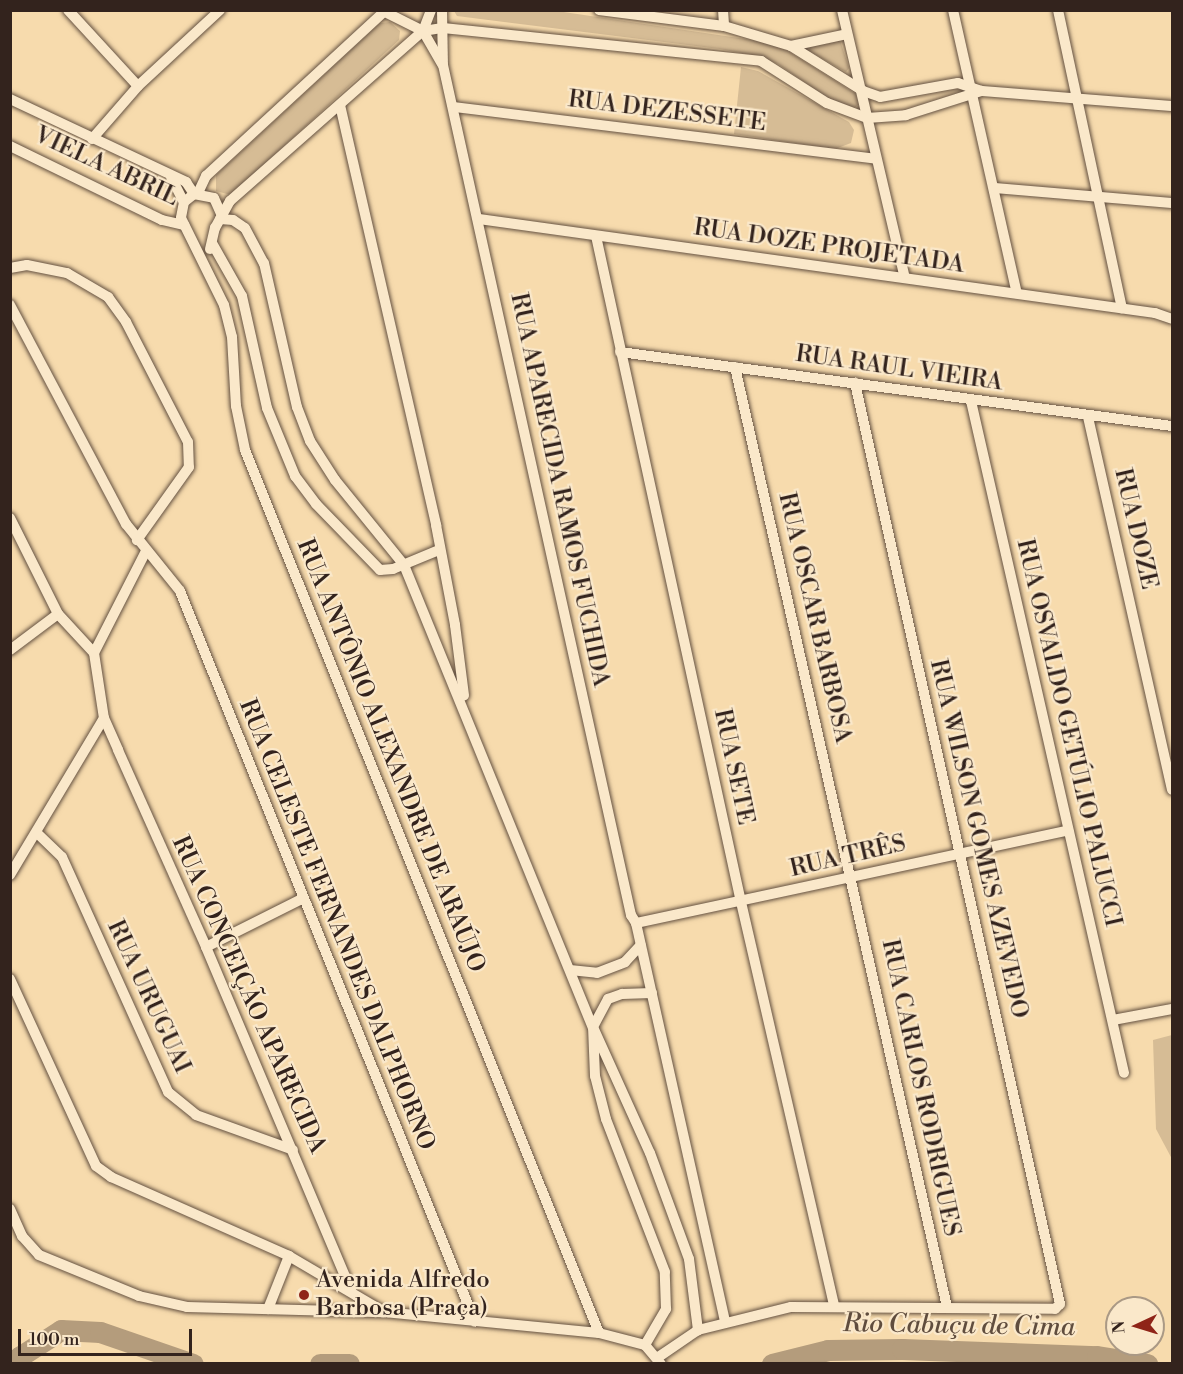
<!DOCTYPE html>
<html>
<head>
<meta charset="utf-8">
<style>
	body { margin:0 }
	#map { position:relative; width:1183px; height:1374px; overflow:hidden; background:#f7dbad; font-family:"Libre Bodoni",serif }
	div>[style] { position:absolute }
	.green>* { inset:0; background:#d6bc95 }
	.river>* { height:21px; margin:-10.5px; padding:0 10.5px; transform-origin:10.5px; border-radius:10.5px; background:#b49c7c }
	.roads { filter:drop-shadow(0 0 2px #645141) drop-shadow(0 0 2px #645141) }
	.minor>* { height:10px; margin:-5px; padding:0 5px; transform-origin:5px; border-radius:5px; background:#fae8ca }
	.dots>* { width:16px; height:16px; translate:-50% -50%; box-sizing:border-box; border:3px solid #fae8ca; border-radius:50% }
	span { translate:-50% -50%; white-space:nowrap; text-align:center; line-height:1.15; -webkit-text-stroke:4.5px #fae8ca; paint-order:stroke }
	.street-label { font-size:24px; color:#33231d }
	.poi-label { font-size:24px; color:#33231d }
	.left { translate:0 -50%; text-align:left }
	.water-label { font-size:26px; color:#604d3e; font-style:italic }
	.frame { position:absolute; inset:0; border:12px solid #33231d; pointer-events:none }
	.north { position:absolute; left:1105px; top:1296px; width:60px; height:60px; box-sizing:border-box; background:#fae8ca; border:2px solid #aa9985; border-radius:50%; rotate:266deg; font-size:16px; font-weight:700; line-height:24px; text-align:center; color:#33231d }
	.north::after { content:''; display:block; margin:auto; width:21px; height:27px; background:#8f2418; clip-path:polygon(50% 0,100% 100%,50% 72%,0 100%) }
	.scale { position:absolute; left:18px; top:1329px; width:174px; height:27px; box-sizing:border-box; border:3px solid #33231d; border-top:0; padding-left:8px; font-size:18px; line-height:21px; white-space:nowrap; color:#33231d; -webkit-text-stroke:4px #fae8ca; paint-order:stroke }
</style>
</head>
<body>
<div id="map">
	<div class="green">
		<i style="clip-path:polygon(454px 11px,557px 11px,765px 42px,788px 51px,856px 94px,859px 104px,853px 109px,836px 104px,778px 64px,761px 57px,720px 49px,457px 16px)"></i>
		<i style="clip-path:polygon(390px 22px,400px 31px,399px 40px,231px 195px,216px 191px,216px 175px,380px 23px)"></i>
		<i style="clip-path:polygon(840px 40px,849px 68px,846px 72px,809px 51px,810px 46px)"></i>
		<i style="clip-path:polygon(741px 67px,758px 71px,849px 122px,854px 130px,851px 143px,835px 149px,734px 134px)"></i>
		<i style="clip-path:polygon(1172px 1035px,1172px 1159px,1156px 1129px,1153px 1040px)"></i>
	</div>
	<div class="river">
		<i style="left:14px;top:1364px;width:9px;rotate:-54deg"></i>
		<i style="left:19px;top:1357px;width:50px;rotate:-32.7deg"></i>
		<i style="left:61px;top:1330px;width:39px;rotate:3deg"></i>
		<i style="left:100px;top:1332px;width:98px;rotate:19deg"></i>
		<i style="left:320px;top:1364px;width:29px"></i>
		<i style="left:772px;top:1364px;width:58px;rotate:-14deg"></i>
		<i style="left:828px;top:1350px;width:74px;rotate:-0.8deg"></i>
		<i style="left:902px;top:1349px;width:195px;rotate:2.1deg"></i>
		<i style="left:1097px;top:1356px;width:51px;rotate:9.1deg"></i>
	</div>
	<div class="roads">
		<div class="minor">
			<i style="left:68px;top:10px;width:103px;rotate:47.4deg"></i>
			<i style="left:442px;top:10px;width:55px;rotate:89deg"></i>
			<i style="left:443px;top:65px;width:871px;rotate:77.53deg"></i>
			<i style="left:631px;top:915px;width:9px;rotate:58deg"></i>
			<i style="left:636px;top:923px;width:408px;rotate:77.4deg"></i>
			<i style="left:599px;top:10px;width:126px;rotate:7.3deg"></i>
			<i style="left:724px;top:26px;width:70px;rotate:16.6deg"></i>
			<i style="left:791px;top:46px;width:85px;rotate:32deg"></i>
			<i style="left:863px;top:91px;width:18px;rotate:19deg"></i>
			<i style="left:880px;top:97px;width:79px;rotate:-10.2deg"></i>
			<i style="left:958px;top:83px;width:24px;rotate:19deg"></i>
			<i style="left:981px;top:91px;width:192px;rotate:4.5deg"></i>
			<i style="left:723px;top:10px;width:16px;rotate:86deg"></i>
			<i style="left:842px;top:10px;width:275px;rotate:76.8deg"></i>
			<i style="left:953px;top:10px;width:290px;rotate:77.3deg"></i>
			<i style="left:1058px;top:10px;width:305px;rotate:77.9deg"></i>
			<i style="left:385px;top:12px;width:42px;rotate:26.6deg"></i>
			<i style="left:423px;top:31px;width:20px;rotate:-9deg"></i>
			<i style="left:443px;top:28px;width:320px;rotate:5.9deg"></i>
			<i style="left:761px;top:61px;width:78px;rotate:32.5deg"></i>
			<i style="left:827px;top:103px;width:43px;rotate:20.6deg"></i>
			<i style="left:867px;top:118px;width:39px;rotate:-4deg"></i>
			<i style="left:906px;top:115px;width:79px;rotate:-17.7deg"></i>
			<i style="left:423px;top:31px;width:38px;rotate:60deg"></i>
			<i style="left:791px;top:46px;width:57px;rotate:-12.1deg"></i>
			<i style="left:10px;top:99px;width:195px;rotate:25.2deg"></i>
			<i style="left:186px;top:182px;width:14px;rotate:56deg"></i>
			<i style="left:340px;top:105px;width:431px;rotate:77.1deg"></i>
			<i style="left:436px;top:525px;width:102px;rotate:79.2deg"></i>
			<i style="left:455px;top:625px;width:71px;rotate:82.7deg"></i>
			<i style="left:454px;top:107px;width:425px;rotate:7deg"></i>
			<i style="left:92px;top:139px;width:70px;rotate:-49deg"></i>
			<i style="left:138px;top:86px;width:112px;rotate:-42.8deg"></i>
			<i style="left:10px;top:146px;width:169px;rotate:26deg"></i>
			<i style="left:162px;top:220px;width:23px;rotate:13deg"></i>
			<i style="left:171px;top:177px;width:28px;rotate:63deg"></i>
			<i style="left:994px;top:188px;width:179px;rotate:4.8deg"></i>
			<i style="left:198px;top:193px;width:19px;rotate:-65deg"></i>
			<i style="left:206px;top:176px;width:245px;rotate:-42.7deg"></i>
			<i style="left:194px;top:194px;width:13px;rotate:141deg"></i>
			<i style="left:184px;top:202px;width:16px;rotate:101deg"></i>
			<i style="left:181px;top:218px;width:97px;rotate:63.7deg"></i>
			<i style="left:224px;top:305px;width:33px;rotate:76deg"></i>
			<i style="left:232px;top:337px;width:69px;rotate:86.7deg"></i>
			<i style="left:236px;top:406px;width:45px;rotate:78.4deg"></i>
			<i style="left:245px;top:450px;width:951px;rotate:68.15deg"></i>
			<i style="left:194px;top:194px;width:20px;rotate:11deg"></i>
			<i style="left:214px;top:198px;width:17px;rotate:66deg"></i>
			<i style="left:220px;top:219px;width:13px;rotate:4deg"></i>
			<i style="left:233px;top:220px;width:14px;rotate:34deg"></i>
			<i style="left:245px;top:228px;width:40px;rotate:62deg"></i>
			<i style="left:264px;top:263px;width:148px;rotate:77.1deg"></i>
			<i style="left:297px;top:407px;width:36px;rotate:69deg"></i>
			<i style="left:310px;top:441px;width:46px;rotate:57.3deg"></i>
			<i style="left:335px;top:480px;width:109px;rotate:50.9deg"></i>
			<i style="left:404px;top:565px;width:499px;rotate:67.8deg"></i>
			<i style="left:593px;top:1027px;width:138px;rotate:65.7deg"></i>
			<i style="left:650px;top:1153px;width:113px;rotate:69.8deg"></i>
			<i style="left:689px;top:1259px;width:72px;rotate:82.8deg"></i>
			<i style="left:479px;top:219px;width:683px;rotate:7.92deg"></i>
			<i style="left:1155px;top:313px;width:18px;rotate:19deg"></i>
			<i style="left:596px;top:236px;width:682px;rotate:77.72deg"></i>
			<i style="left:741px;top:902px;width:414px;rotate:77deg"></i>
			<i style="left:212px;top:243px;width:61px;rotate:60.5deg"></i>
			<i style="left:242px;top:296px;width:115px;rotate:77.4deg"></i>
			<i style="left:267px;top:408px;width:74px;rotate:67.6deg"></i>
			<i style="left:295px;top:476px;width:35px;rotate:53deg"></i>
			<i style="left:316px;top:504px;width:92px;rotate:45.9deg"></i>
			<i style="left:380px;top:570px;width:13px;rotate:-4deg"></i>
			<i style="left:393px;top:569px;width:50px;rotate:-22.4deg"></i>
			<i style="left:210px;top:249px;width:22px;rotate:-77deg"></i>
			<i style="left:215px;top:228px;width:31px;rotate:-61deg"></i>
			<i style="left:230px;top:201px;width:257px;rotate:-41.4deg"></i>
			<i style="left:423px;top:31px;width:22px;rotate:-69deg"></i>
			<i style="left:10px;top:268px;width:17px;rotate:-10deg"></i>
			<i style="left:27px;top:265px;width:41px;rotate:11.3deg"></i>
			<i style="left:67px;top:273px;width:48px;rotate:30.3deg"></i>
			<i style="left:108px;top:297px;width:31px;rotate:54deg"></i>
			<i style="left:126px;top:322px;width:135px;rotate:62.7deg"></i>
			<i style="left:188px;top:442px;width:25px;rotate:88deg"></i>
			<i style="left:189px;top:467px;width:90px;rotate:125.5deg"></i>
			<i style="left:10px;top:305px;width:248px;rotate:62.1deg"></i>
			<i style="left:126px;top:524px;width:86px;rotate:51.1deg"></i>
			<i style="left:180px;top:591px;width:788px;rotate:68.02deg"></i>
			<i style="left:620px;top:352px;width:557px;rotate:7.64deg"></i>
			<i style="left:735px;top:367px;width:964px;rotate:77.29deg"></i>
			<i style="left:971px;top:401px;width:689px;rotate:77.17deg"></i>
			<i style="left:1088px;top:417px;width:382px;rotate:77.3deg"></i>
			<i style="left:10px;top:518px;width:107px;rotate:63.4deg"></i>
			<i style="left:58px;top:614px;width:53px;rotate:47.3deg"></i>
			<i style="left:94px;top:653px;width:66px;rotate:81.3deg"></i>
			<i style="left:104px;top:718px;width:35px;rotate:66deg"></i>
			<i style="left:118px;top:750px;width:216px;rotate:65.9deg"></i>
			<i style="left:206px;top:947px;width:373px;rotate:67.1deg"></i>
			<i style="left:10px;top:650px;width:60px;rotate:-36.9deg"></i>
			<i style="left:94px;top:653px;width:114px;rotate:-63deg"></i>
			<i style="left:38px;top:834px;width:33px;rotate:44deg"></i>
			<i style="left:62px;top:857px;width:258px;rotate:65.7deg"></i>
			<i style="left:168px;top:1092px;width:36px;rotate:39deg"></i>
			<i style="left:196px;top:1115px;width:103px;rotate:19.8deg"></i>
			<i style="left:10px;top:875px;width:183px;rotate:-59.1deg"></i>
			<i style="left:636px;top:923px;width:442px;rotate:-12.1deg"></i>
			<i style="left:206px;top:947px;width:107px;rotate:-26.6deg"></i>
			<i style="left:570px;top:970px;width:27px;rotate:6deg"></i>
			<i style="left:597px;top:973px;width:30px;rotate:-21deg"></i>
			<i style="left:625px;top:962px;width:23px;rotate:-47deg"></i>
			<i style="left:10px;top:979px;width:206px;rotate:65.3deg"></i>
			<i style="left:96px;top:1166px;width:19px;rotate:36deg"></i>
			<i style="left:111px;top:1177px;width:195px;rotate:23.9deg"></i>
			<i style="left:289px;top:1256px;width:110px;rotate:30.5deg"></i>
			<i style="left:1113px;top:1020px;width:60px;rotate:-10.6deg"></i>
			<i style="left:10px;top:1209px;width:30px;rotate:66deg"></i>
			<i style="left:22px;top:1236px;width:25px;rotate:48deg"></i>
			<i style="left:39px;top:1255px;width:108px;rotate:22.3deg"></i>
			<i style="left:139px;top:1296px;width:49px;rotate:12.9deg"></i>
			<i style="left:187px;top:1307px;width:197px;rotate:1.5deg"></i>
			<i style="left:384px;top:1312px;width:216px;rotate:5.6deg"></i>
			<i style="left:599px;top:1333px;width:48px;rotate:14.6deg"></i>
			<i style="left:645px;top:1345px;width:25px;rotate:50deg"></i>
			<i style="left:268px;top:1309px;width:57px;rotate:-68.4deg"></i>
			<i style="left:645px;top:1345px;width:42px;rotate:-59.7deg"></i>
			<i style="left:666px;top:1309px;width:37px;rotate:-92deg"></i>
			<i style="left:665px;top:1272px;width:164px;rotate:-111.1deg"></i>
			<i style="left:606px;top:1119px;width:44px;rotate:-104.3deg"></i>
			<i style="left:595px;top:1076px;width:49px;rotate:-92.3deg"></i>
			<i style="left:593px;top:1027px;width:32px;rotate:-62deg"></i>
			<i style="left:608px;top:999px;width:15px;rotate:-20deg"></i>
			<i style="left:622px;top:994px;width:30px;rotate:-2deg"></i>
			<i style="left:657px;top:1358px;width:50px;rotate:-34.3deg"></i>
			<i style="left:698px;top:1330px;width:96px;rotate:-13.9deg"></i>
			<i style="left:791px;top:1307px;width:264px;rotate:0.4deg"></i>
			<i style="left:1055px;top:1309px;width:7px;rotate:-45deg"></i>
			<i style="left:1060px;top:1304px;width:944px;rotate:-102.55deg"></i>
		</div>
	</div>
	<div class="dots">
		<i style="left:304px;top:1295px;background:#8f2418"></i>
	</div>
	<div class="street-label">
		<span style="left:667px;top:112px;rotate:7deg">RUA DEZESSETE</span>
		<span style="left:106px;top:167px;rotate:25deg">VIELA ABRIL</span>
		<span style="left:829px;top:247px;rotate:8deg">RUA DOZE PROJETADA</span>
		<span style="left:899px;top:369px;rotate:8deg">RUA RAUL VIEIRA</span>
		<span style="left:559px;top:490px;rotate:78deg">RUA APARECIDA RAMOS FUCHIDA</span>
		<span style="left:1135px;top:529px;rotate:77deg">RUA DOZE</span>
		<span style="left:814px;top:618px;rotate:77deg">RUA OSCAR BARBOSA</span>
		<span style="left:1068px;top:733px;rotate:77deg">RUA OSVALDO GETÚLIO PALUCCI</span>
		<span style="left:390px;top:756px;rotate:68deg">RUA ANTÔNIO ALEXANDRE DE ARAÚJO</span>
		<span style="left:733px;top:767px;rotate:78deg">RUA SETE</span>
		<span style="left:978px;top:839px;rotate:77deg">RUA WILSON GOMES AZEVEDO</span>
		<span style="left:848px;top:857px;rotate:-13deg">RUA TRÊS</span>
		<span style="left:336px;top:925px;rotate:68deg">RUA CELESTE FERNANDES DALPHORNO</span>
		<span style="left:248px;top:995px;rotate:66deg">RUA CONCEIÇÃO APARECIDA</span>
		<span style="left:148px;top:997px;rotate:65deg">RUA URUGUAI</span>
		<span style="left:920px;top:1088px;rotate:78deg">RUA CARLOS RODRIGUES</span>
	</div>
	<div class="poi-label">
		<span class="left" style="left:316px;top:1295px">Avenida Alfredo<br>Barbosa (Praça)</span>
	</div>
	<div class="water-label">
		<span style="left:959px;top:1326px;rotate:1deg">Rio Cabuçu de Cima</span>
	</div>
	<div class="frame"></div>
	<div class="north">N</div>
	<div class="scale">100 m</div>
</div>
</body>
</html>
